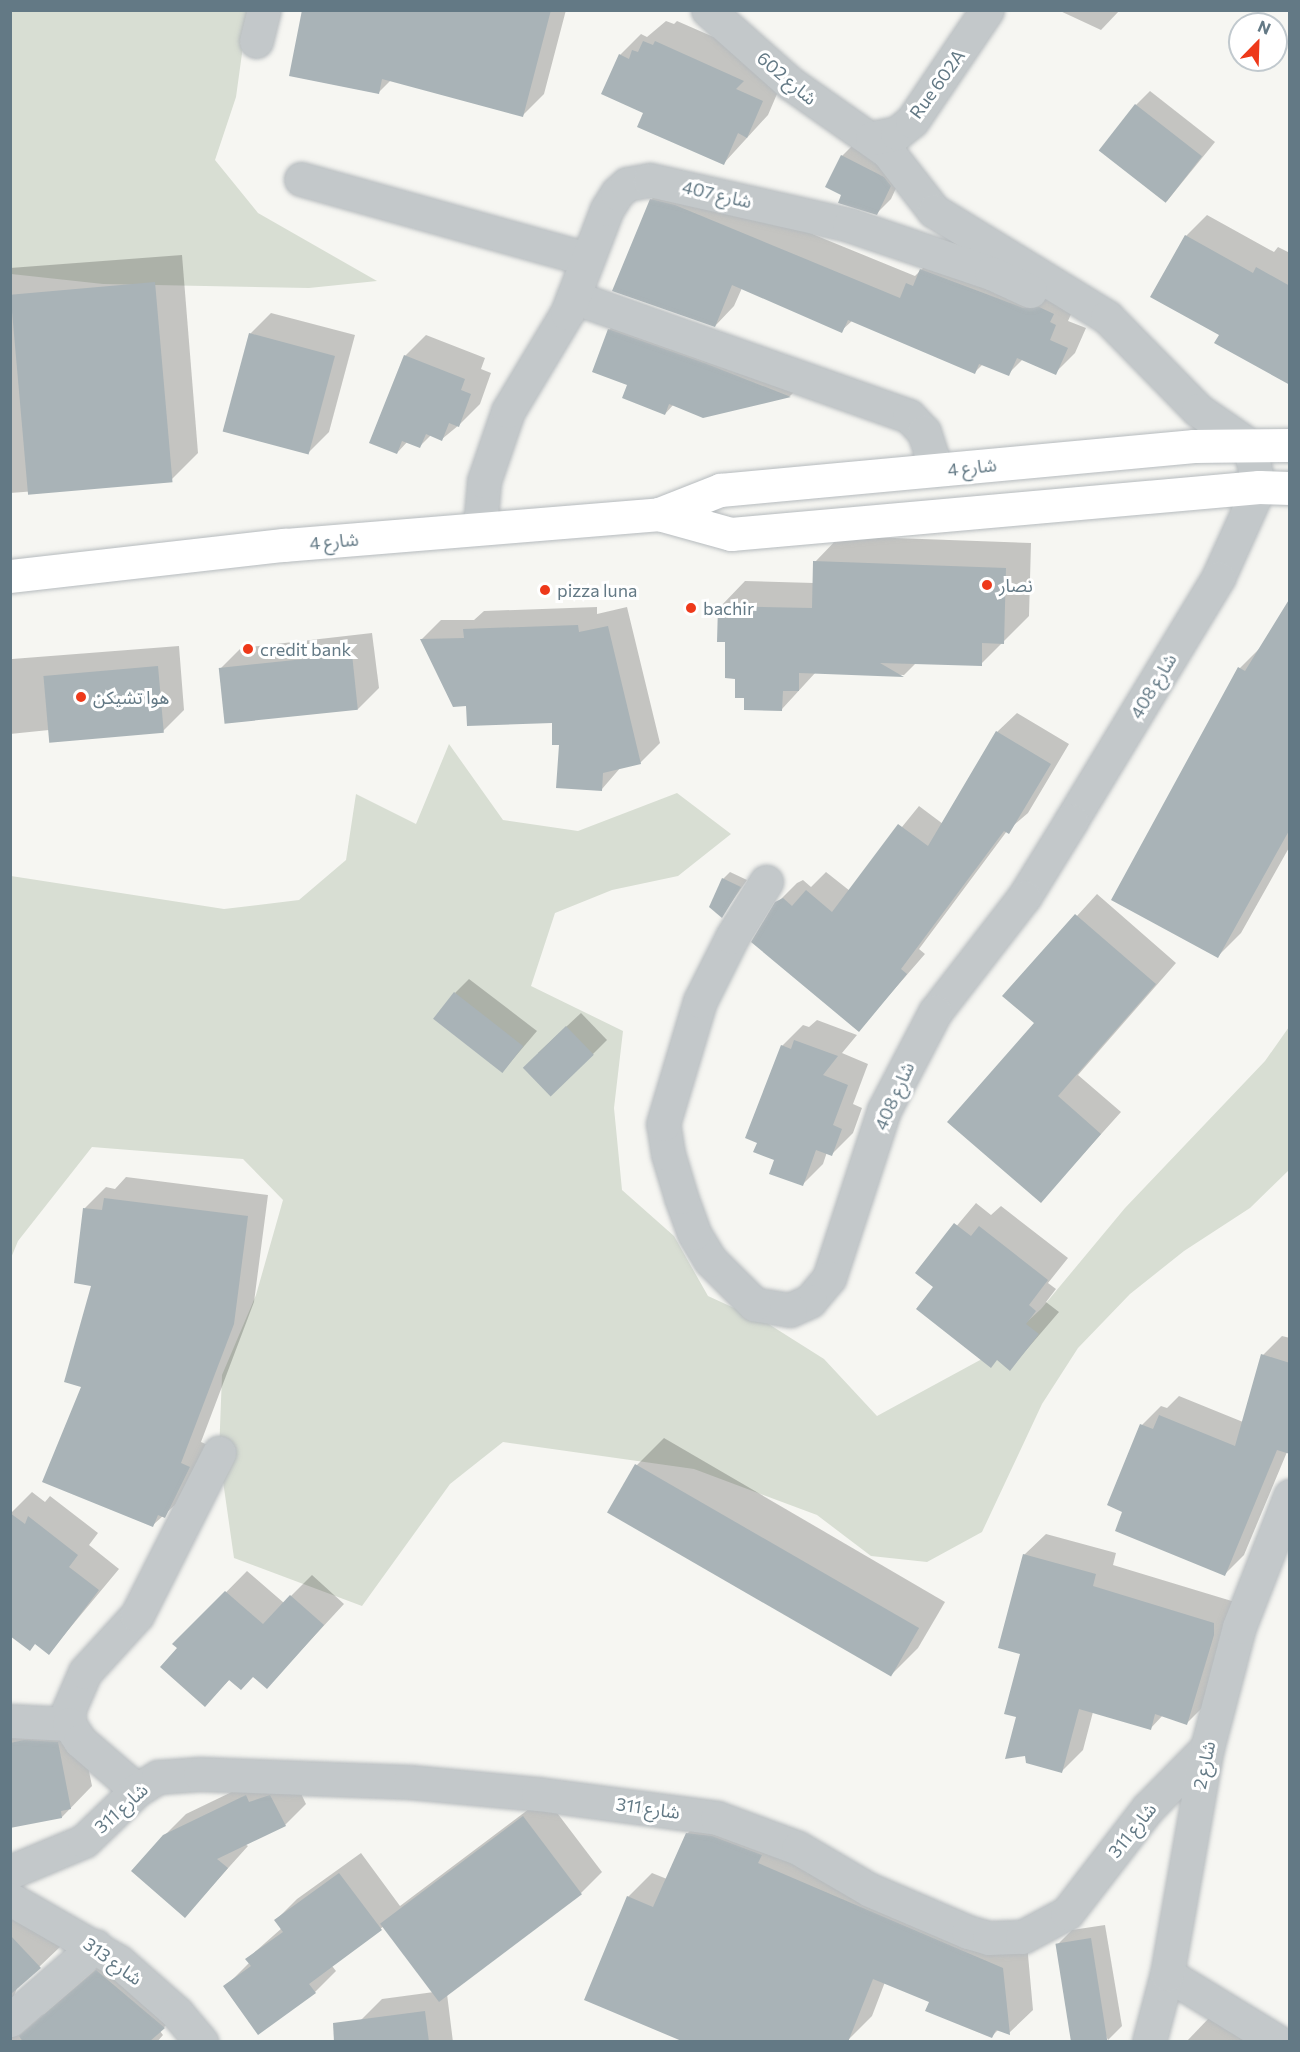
<!DOCTYPE html>
<html>
<head>
<meta charset="utf-8">
<style>
	body { margin:0 }
	#map { position:relative; width:1300px; height:2052px; overflow:hidden; background:#f6f6f2; font-family:Commissioner,"Noto Sans Arabic",sans-serif }
	div>[style] { position:absolute }
	.green>* { inset:0; background:#d8ded3 }
	.shadow>* { inset:0; background:#0003 }
	.building>* { inset:0; background:#a9b3b7; transform-origin:0 0 }
	.roads { filter:drop-shadow(0 0 2px #b6bbbe) drop-shadow(0 0 2px #b6bbbe) }
	.minor>* { height:33px; margin:-16.5px; padding:0 16.5px; transform-origin:16.5px; border-radius:16.5px; background:#c3c8ca }
	.major>* { height:33px; margin:-16.5px; padding:0 16.5px; transform-origin:16.5px; border-radius:16.5px; background:#fff }
	.dots>* { width:16px; height:16px; translate:-50% -50%; box-sizing:border-box; border:3px solid #fff; border-radius:50% }
	span { translate:-50% -50%; white-space:nowrap; text-align:center; line-height:1.15; -webkit-text-stroke:6px #fff; paint-order:stroke }
	.street-label { font-size:18px; color:#637985 }
	.poi-label { font-size:18px; color:#637985 }
	.left { translate:0 -50%; text-align:left }
	.frame { position:absolute; inset:0; border:12px solid #637985; pointer-events:none }
	.north { position:absolute; left:1228px; top:12px; width:60px; height:60px; box-sizing:border-box; background:#fff; border:2px solid #c1c9ce; border-radius:50%; rotate:23deg; font-size:16px; font-weight:700; line-height:24px; text-align:center; color:#637985 }
	.north::after { content:''; display:block; margin:auto; width:21px; height:27px; background:#ee391a; clip-path:polygon(50% 0,100% 100%,50% 72%,0 100%) }
</style>
</head>
<body>
<div id="map">
	<div class="green">
		<i style="clip-path:polygon(248px 10px,236px 97px,215px 160px,258px 213px,377px 281px,309px 288px,103px 284px,11px 274px,11px 11px)"></i>
		<i style="clip-path:polygon(449px 744px,503px 820px,578px 831px,677px 793px,731px 834px,678px 876px,612px 890px,555px 913px,531px 986px,623px 1031px,614px 1108px,622px 1190px,674px 1236px,708px 1296px,767px 1323px,824px 1359px,877px 1416px,993px 1353px,1041px 1309px,1125px 1208px,1265px 1061px,1289px 1027px,1289px 1170px,1250px 1208px,1184px 1251px,1130px 1294px,1078px 1348px,1042px 1404px,982px 1532px,927px 1562px,871px 1556px,817px 1515px,694px 1469px,503px 1442px,450px 1484px,362px 1606px,234px 1558px,219px 1453px,222px 1375px,256px 1295px,283px 1200px,243px 1159px,92px 1147px,18px 1241px,11px 1258px,11px 876px,224px 909px,299px 900px,346px 860px,356px 794px,416px 824px)"></i>
	</div>
	<div class="shadow">
		<i style="clip-path:polygon(303px 10px,566px 10px,544px 94px,523px 115px,391px 80px,379px 92px)"></i>
		<i style="clip-path:polygon(1058px 10px,1120px 10px,1101px 30px)"></i>
		<i style="clip-path:polygon(666px 21px,674px 24px,677px 21px,764px 59px,783px 80px,768px 115px,724px 163px,645px 112px,620px 55px,641px 34px,647px 37px)"></i>
		<i style="clip-path:polygon(1150px 91px,1215px 142px,1167px 201px,1136px 105px)"></i>
		<i style="clip-path:polygon(856px 142px,904px 171px,891px 199px,877px 213px,843px 194px,842px 156px)"></i>
		<i style="clip-path:polygon(671px 180px,695px 186px,915px 276px,941px 250px,1075px 305px,1068px 321px,1086px 328px,1075px 353px,1055px 373px,1023px 359px,1008px 374px,983px 364px,975px 372px,853px 320px,841px 331px,742px 288px,734px 306px,715px 326px,651px 200px)"></i>
		<i style="clip-path:polygon(1207px 215px,1274px 252px,1278px 247px,1290px 253px,1290px 383px,1221px 335px,1186px 236px)"></i>
		<i style="clip-path:polygon(182px 255px,198px 453px,170px 481px,10px 493px,10px 268px)"></i>
		<i style="clip-path:polygon(630px 309px,810px 376px,790px 396px,703px 416px,674px 404px,665px 414px,629px 384px,609px 330px)"></i>
		<i style="clip-path:polygon(271px 313px,355px 335px,329px 432px,308px 453px,250px 334px)"></i>
		<i style="clip-path:polygon(426px 335px,485px 358px,481px 369px,491px 373px,480px 404px,459px 425px,442px 439px,431px 435px,420px 446px,408px 441px,397px 453px,405px 356px)"></i>
		<i style="clip-path:polygon(840px 536px,1031px 543px,1029px 616px,981px 664px,917px 662px,904px 675px,816px 672px,782px 709px,746px 697px,736px 677px,720px 607px,745px 581px,814px 583px,815px 562px)"></i>
		<i style="clip-path:polygon(1290px 601px,1290px 846px,1241px 933px,1218px 956px,1240px 668px,1263px 645px)"></i>
		<i style="clip-path:polygon(597px 607px,597px 614px,627px 607px,660px 743px,640px 763px,621px 767px,602px 789px,560px 743px,553px 722px,468px 705px,422px 639px,441px 620px,474px 620px,484px 611px)"></i>
		<i style="clip-path:polygon(372px 633px,379px 688px,358px 709px,220px 669px,241px 648px)"></i>
		<i style="clip-path:polygon(179px 646px,184px 710px,163px 731px,49px 730px,10px 734px,10px 655px,12px 659px)"></i>
		<i style="clip-path:polygon(1017px 713px,1069px 744px,1028px 813px,1007px 831px,919px 949px,925px 954px,859px 1030px,777px 903px,797px 883px,803px 880px,811px 887px,826px 872px,850px 891px,919px 806px,943px 824px,997px 732px)"></i>
		<i style="clip-path:polygon(730px 872px,747px 880px,722px 916px,723px 879px)"></i>
		<i style="clip-path:polygon(1097px 894px,1176px 963px,1078px 1075px,1121px 1112px,1041px 1201px,1036px 1023px,1004px 996px)"></i>
		<i style="clip-path:polygon(469px 979px,537px 1031px,503px 1071px,455px 993px)"></i>
		<i style="clip-path:polygon(581px 1013px,607px 1040px,593px 1054px,538px 1053px)"></i>
		<i style="clip-path:polygon(817px 1020px,857px 1035px,842px 1053px,868px 1064px,853px 1104px,862px 1108px,853px 1133px,832px 1154px,827px 1152px,823px 1164px,802px 1185px,776px 1159px,782px 1046px,803px 1025px,809px 1027px)"></i>
		<i style="clip-path:polygon(126px 1177px,268px 1195px,254px 1302px,201px 1442px,210px 1446px,186px 1495px,153px 1525px,83px 1386px,93px 1284px,85px 1208px,106px 1187px,115px 1189px)"></i>
		<i style="clip-path:polygon(976px 1203px,991px 1215px,1001px 1206px,1068px 1258px,1048px 1283px,1056px 1289px,1046px 1302px,1059px 1312px,1010px 1369px,935px 1287px,917px 1273px)"></i>
		<i style="clip-path:polygon(1282px 1336px,1290px 1338px,1290px 1453px,1287px 1452px,1244px 1555px,1225px 1574px,1124px 1511px,1142px 1425px,1161px 1406px,1167px 1408px,1179px 1396px,1243px 1422px,1263px 1355px)"></i>
		<i style="clip-path:polygon(664px 1438px,945px 1602px,918px 1648px,891px 1675px,609px 1512px,637px 1465px)"></i>
		<i style="clip-path:polygon(32px 1492px,45px 1502px,50px 1496px,98px 1533px,89px 1545px,119px 1569px,49px 1653px,36px 1643px,10px 1634px,11px 1513px)"></i>
		<i style="clip-path:polygon(1046px 1534px,1116px 1553px,1113px 1565px,1235px 1602px,1208px 1702px,1187px 1723px,1163px 1715px,1150px 1729px,1093px 1712px,1083px 1750px,1062px 1771px,1018px 1716px,1024px 1555px)"></i>
		<i style="clip-path:polygon(247px 1571px,284px 1603px,312px 1575px,344px 1604px,267px 1687px,254px 1675px,230px 1679px,205px 1705px,175px 1644px)"></i>
		<i style="clip-path:polygon(79px 1722px,92px 1786px,62px 1817px,10px 1827px,10px 1727px)"></i>
		<i style="clip-path:polygon(267px 1775px,292px 1775px,306px 1804px,285px 1825px,245px 1844px,248px 1846px,185px 1916px,164px 1836px,186px 1814px)"></i>
		<i style="clip-path:polygon(545px 1797px,602px 1872px,581px 1893px,447px 1994px,453px 2042px,364px 2042px,361px 2020px,382px 1999px,434px 1992px,384px 1926px,332px 1966px,336px 1971px,315px 1992px,259px 2033px,225px 1987px,250px 1962px,247px 1959px,282px 1928px,276px 1920px,297px 1899px,361px 1853px,400px 1906px)"></i>
		<i style="clip-path:polygon(711px 1809px,1027px 1944px,1033px 2010px,1009px 2033px,999px 2029px,992px 2036px,931px 2001px,885px 1982px,872px 2016px,848px 2040px,628px 1897px,652px 1873px,667px 1879px,687px 1834px)"></i>
		<i style="clip-path:polygon(10px 1891px,61px 1946px,17px 1988px,12px 2001px,26px 2018px,44px 2014px,118px 1950px,185px 2007px,160px 2031px,163px 2035px,157px 2042px,10px 2042px)"></i>
		<i style="clip-path:polygon(1105px 1925px,1122px 2026px,1108px 2040px,1058px 1944px,1072px 1930px)"></i>
		<i style="clip-path:polygon(1210px 2017px,1290px 2042px,1186px 2042px)"></i>
	</div>
	<div class="building">
		<i style="clip-path:polygon(302px 10px,551px 10px,523px 117px,382px 79px,379px 94px,289px 76px)"></i>
		<i style="clip-path:polygon(643px 41px,653px 45px,655px 41px,744px 81px,736px 89px,763px 101px,747px 138px,738px 133px,724px 165px,637px 127px,643px 113px,601px 94px,619px 54px,629px 59px,632px 50px,638px 52px)"></i>
		<i style="left:1135px;top:104px;width:85px;height:59px;rotate:38deg"></i>
		<i style="clip-path:polygon(841px 155px,884px 177px,891px 186px,877px 215px,838px 203px,841px 195px,825px 187px)"></i>
		<i style="clip-path:polygon(650px 199px,675px 205px,900px 298px,906px 283px,913px 286px,920px 269px,1023px 308px,1039px 307px,1054px 314px,1050px 322px,1056px 325px,1050px 340px,1068px 348px,1056px 375px,1017px 358px,1009px 376px,979px 364px,975px 374px,848px 320px,842px 333px,732px 285px,715px 327px,612px 291px)"></i>
		<i style="clip-path:polygon(1185px 235px,1253px 273px,1256px 267px,1290px 286px,1290px 385px,1214px 343px,1219px 335px,1150px 297px)"></i>
		<i style="left:155px;top:282px;width:201px;height:145px;rotate:85deg"></i>
		<i style="clip-path:polygon(608px 329px,707px 364px,791px 397px,703px 418px,669px 404px,665px 415px,622px 398px,627px 385px,592px 372px)"></i>
		<i style="left:249px;top:333px;width:89px;height:102px;rotate:15deg"></i>
		<i style="clip-path:polygon(404px 355px,465px 379px,461px 390px,471px 394px,459px 427px,449px 423px,442px 441px,426px 434px,420px 448px,402px 441px,397px 454px,369px 443px)"></i>
		<i style="clip-path:polygon(813px 561px,1006px 568px,1004px 644px,982px 643px,982px 666px,880px 663px,904px 677px,799px 673px,799px 691px,783px 691px,782px 711px,744px 710px,744px 698px,735px 698px,735px 679px,725px 678px,725px 642px,717px 642px,718px 606px,812px 608px)"></i>
		<i style="clip-path:polygon(1290px 598px,1290px 829px,1218px 958px,1111px 900px,1238px 667px,1245px 671px)"></i>
		<i style="clip-path:polygon(578px 625px,579px 632px,608px 626px,641px 764px,603px 773px,602px 791px,556px 788px,559px 745px,552px 745px,552px 723px,467px 726px,466px 706px,453px 707px,420px 639px,464px 638px,463px 629px)"></i>
		<i style="left:352px;top:654px;width:56px;height:134px;rotate:84deg"></i>
		<i style="left:158px;top:666px;width:67px;height:115px;rotate:85deg"></i>
		<i style="clip-path:polygon(996px 731px,1051px 764px,1009px 834px,1004px 831px,901px 969px,907px 974px,859px 1032px,751px 942px,775px 902px,783px 898px,792px 906px,806px 890px,832px 912px,898px 824px,928px 846px)"></i>
		<i style="clip-path:polygon(722px 878px,741px 887px,722px 918px,709px 907px)"></i>
		<i style="clip-path:polygon(1075px 914px,1156px 984px,1058px 1096px,1101px 1134px,1041px 1203px,947px 1122px,1034px 1023px,1002px 996px)"></i>
		<i style="left:454px;top:992px;width:88px;height:34px;rotate:38deg"></i>
		<i style="left:566px;top:1026px;width:40px;height:60px;rotate:46deg"></i>
		<i style="clip-path:polygon(794px 1040px,838px 1056px,823px 1075px,848px 1085px,833px 1125px,842px 1129px,832px 1156px,816px 1150px,803px 1186px,769px 1174px,774px 1160px,753px 1152px,757px 1143px,745px 1138px,781px 1045px,791px 1049px)"></i>
		<i style="clip-path:polygon(104px 1198px,248px 1216px,234px 1324px,181px 1463px,190px 1467px,165px 1518px,158px 1515px,153px 1527px,42px 1482px,81px 1387px,64px 1382px,91px 1286px,74px 1283px,83px 1208px,102px 1210px)"></i>
		<i style="clip-path:polygon(954px 1223px,971px 1236px,979px 1226px,1048px 1280px,1029px 1305px,1036px 1311px,1026px 1324px,1039px 1334px,1010px 1371px,997px 1360px,991px 1368px,916px 1309px,933px 1287px,915px 1273px)"></i>
		<i style="clip-path:polygon(1261px 1354px,1290px 1363px,1290px 1454px,1277px 1450px,1225px 1576px,1115px 1531px,1122px 1512px,1107px 1505px,1140px 1424px,1153px 1429px,1159px 1415px,1235px 1446px)"></i>
		<i style="left:635px;top:1464px;width:328px;height:56px;rotate:30deg"></i>
		<i style="clip-path:polygon(10px 1513px,25px 1524px,28px 1516px,78px 1555px,69px 1567px,99px 1590px,49px 1655px,35px 1644px,30px 1651px,10px 1636px)"></i>
		<i style="clip-path:polygon(1023px 1554px,1096px 1574px,1093px 1586px,1214px 1623px,1214px 1635px,1187px 1725px,1155px 1714px,1151px 1730px,1079px 1709px,1062px 1773px,1026px 1763px,1025px 1756px,1005px 1759px,1016px 1717px,1004px 1714px,1020px 1654px,998px 1648px)"></i>
		<i style="clip-path:polygon(225px 1591px,263px 1624px,290px 1595px,324px 1625px,267px 1689px,253px 1677px,241px 1690px,229px 1680px,205px 1707px,160px 1667px,177px 1648px,172px 1644px)"></i>
		<i style="clip-path:polygon(24px 1740px,58px 1742px,71px 1809px,61px 1811px,62px 1818px,10px 1828px,10px 1743px)"></i>
		<i style="clip-path:polygon(246px 1795px,249px 1802px,270px 1795px,286px 1826px,217px 1859px,228px 1868px,185px 1918px,131px 1871px,163px 1835px)"></i>
		<i style="left:523px;top:1816px;width:98px;height:179px;rotate:53deg"></i>
		<i style="clip-path:polygon(686px 1833px,712px 1836px,762px 1855px,758px 1863px,1003px 1968px,1010px 2035px,996px 2030px,992px 2038px,925px 2011px,929px 2002px,873px 1979px,848px 2042px,684px 2042px,584px 2000px,627px 1896px,653px 1907px)"></i>
		<i style="clip-path:polygon(339px 1873px,382px 1930px,309px 1984px,316px 1993px,258px 2035px,223px 1986px,251px 1966px,245px 1959px,283px 1932px,274px 1920px)"></i>
		<i style="clip-path:polygon(10px 1935px,41px 1968px,10px 1995px)"></i>
		<i style="left:1091px;top:1938px;width:105px;height:36px;rotate:81deg"></i>
		<i style="clip-path:polygon(96px 1970px,165px 2028px,149px 2042px,23px 2042px,19px 2036px)"></i>
		<i style="clip-path:polygon(425px 2011px,429px 2042px,334px 2042px,333px 2023px)"></i>
	</div>
	<div class="roads">
		<div class="minor">
			<i style="left:708px;top:10px;width:110px;rotate:41.7deg"></i>
			<i style="left:790px;top:83px;width:120px;rotate:35.1deg"></i>
			<i style="left:888px;top:152px;width:75px;rotate:52.1deg"></i>
			<i style="left:934px;top:211px;width:203px;rotate:31.5deg"></i>
			<i style="left:1107px;top:317px;width:130px;rotate:45.6deg"></i>
			<i style="left:1198px;top:410px;width:62px;rotate:34.5deg"></i>
			<i style="left:1249px;top:445px;width:43px;rotate:76.6deg"></i>
			<i style="left:1259px;top:487px;width:100px;rotate:114.3deg"></i>
			<i style="left:1218px;top:578px;width:284px;rotate:121.2deg"></i>
			<i style="left:1071px;top:821px;width:89px;rotate:121.7deg"></i>
			<i style="left:1024px;top:897px;width:145px;rotate:127.7deg"></i>
			<i style="left:935px;top:1012px;width:110px;rotate:117.5deg"></i>
			<i style="left:884px;top:1110px;width:177px;rotate:108.1deg"></i>
			<i style="left:829px;top:1278px;width:30px;rotate:130deg"></i>
			<i style="left:810px;top:1301px;width:22px;rotate:156deg"></i>
			<i style="left:790px;top:1310px;width:36px;rotate:-171deg"></i>
			<i style="left:754px;top:1304px;width:62px;rotate:-135deg"></i>
			<i style="left:710px;top:1260px;width:31px;rotate:-121deg"></i>
			<i style="left:694px;top:1233px;width:38px;rotate:-110deg"></i>
			<i style="left:681px;top:1197px;width:45px;rotate:-106.8deg"></i>
			<i style="left:668px;top:1154px;width:30px;rotate:-99deg"></i>
			<i style="left:663px;top:1124px;width:128px;rotate:-73.3deg"></i>
			<i style="left:700px;top:1001px;width:72px;rotate:-63.4deg"></i>
			<i style="left:732px;top:937px;width:65px;rotate:-58.3deg"></i>
			<i style="left:256px;top:41px;width:32px;rotate:-76deg"></i>
			<i style="left:872px;top:138px;width:25px;rotate:-11deg"></i>
			<i style="left:897px;top:133px;width:19px;rotate:-39deg"></i>
			<i style="left:912px;top:121px;width:134px;rotate:-56deg"></i>
			<i style="left:301px;top:179px;width:297px;rotate:15.6deg"></i>
			<i style="left:573px;top:297px;width:356px;rotate:19.5deg"></i>
			<i style="left:909px;top:416px;width:22px;rotate:47deg"></i>
			<i style="left:924px;top:432px;width:40px;rotate:72deg"></i>
			<i style="left:480px;top:527px;width:46px;rotate:-85deg"></i>
			<i style="left:484px;top:481px;width:74px;rotate:-71.1deg"></i>
			<i style="left:508px;top:411px;width:114px;rotate:-59deg"></i>
			<i style="left:567px;top:313px;width:111px;rotate:-69deg"></i>
			<i style="left:607px;top:209px;width:19px;rotate:-58deg"></i>
			<i style="left:617px;top:193px;width:13px;rotate:-42deg"></i>
			<i style="left:627px;top:184px;width:23px;rotate:-10deg"></i>
			<i style="left:650px;top:180px;width:204px;rotate:12.7deg"></i>
			<i style="left:849px;top:225px;width:150px;rotate:18.7deg"></i>
			<i style="left:991px;top:273px;width:43px;rotate:24.8deg"></i>
			<i style="left:10px;top:1721px;width:59px;rotate:2.9deg"></i>
			<i style="left:69px;top:1724px;width:15px;rotate:-90deg"></i>
			<i style="left:69px;top:1709px;width:40px;rotate:-66.6deg"></i>
			<i style="left:85px;top:1672px;width:77px;rotate:-47.6deg"></i>
			<i style="left:137px;top:1615px;width:182px;rotate:-63.2deg"></i>
			<i style="left:69px;top:1724px;width:20px;rotate:57deg"></i>
			<i style="left:80px;top:1741px;width:75px;rotate:40.7deg"></i>
			<i style="left:10px;top:1872px;width:80px;rotate:-22.7deg"></i>
			<i style="left:84px;top:1841px;width:74px;rotate:-43.9deg"></i>
			<i style="left:137px;top:1790px;width:25px;rotate:-32deg"></i>
			<i style="left:158px;top:1777px;width:42px;rotate:-4.1deg"></i>
			<i style="left:200px;top:1774px;width:210px;rotate:2.2deg"></i>
			<i style="left:410px;top:1782px;width:129px;rotate:5.4deg"></i>
			<i style="left:538px;top:1794px;width:181px;rotate:7.6deg"></i>
			<i style="left:717px;top:1818px;width:86px;rotate:20.3deg"></i>
			<i style="left:798px;top:1848px;width:83px;rotate:30.3deg"></i>
			<i style="left:870px;top:1890px;width:107px;rotate:23.2deg"></i>
			<i style="left:968px;top:1932px;width:22px;rotate:16deg"></i>
			<i style="left:989px;top:1938px;width:33px;rotate:-2deg"></i>
			<i style="left:1022px;top:1937px;width:51px;rotate:-28.1deg"></i>
			<i style="left:1067px;top:1913px;width:133px;rotate:-52.4deg"></i>
			<i style="left:1148px;top:1808px;width:84px;rotate:-45.5deg"></i>
			<i style="left:10px;top:1899px;width:125px;rotate:29.9deg"></i>
			<i style="left:118px;top:1961px;width:79px;rotate:41.4deg"></i>
			<i style="left:177px;top:2013px;width:38px;rotate:50deg"></i>
			<i style="left:1167px;top:1974px;width:130px;rotate:31.5deg"></i>
			<i style="left:10px;top:2020px;width:113px;rotate:-41deg"></i>
			<i style="left:1149px;top:2042px;width:70px;rotate:-75.2deg"></i>
			<i style="left:1167px;top:1974px;width:230px;rotate:-80deg"></i>
			<i style="left:1207px;top:1748px;width:125px;rotate:-75.2deg"></i>
			<i style="left:1239px;top:1627px;width:141px;rotate:-68.7deg"></i>
		</div>
		<div class="major">
			<i style="left:659px;top:514px;width:75px;rotate:15.5deg"></i>
			<i style="left:731px;top:534px;width:530px;rotate:-5.09deg"></i>
			<i style="left:1259px;top:487px;width:31px;rotate:2deg"></i>
			<i style="left:10px;top:576px;width:276px;rotate:-6.5deg"></i>
			<i style="left:284px;top:545px;width:376px;rotate:-4.7deg"></i>
			<i style="left:659px;top:514px;width:66px;rotate:-21.5deg"></i>
			<i style="left:720px;top:490px;width:476px;rotate:-5.3deg"></i>
			<i style="left:1194px;top:446px;width:96px;rotate:-0.6deg"></i>
		</div>
	</div>
	<div class="dots">
		<i style="left:987px;top:585px;background:#ee391a"></i>
		<i style="left:545px;top:590px;background:#ee391a"></i>
		<i style="left:691px;top:608px;background:#ee391a"></i>
		<i style="left:248px;top:649px;background:#ee391a"></i>
		<i style="left:81px;top:697px;background:#ee391a"></i>
	</div>
	<div class="street-label">
		<span style="left:787px;top:78px;rotate:40deg">شارع 602</span>
		<span style="left:937px;top:84px;rotate:-54deg">Rue 602A</span>
		<span style="left:717px;top:194px;rotate:13deg">شارع 407</span>
		<span style="left:972px;top:467px;rotate:-6deg">شارع 4</span>
		<span style="left:334px;top:541px;rotate:-5deg">شارع 4</span>
		<span style="left:1153px;top:686px;rotate:-59deg">شارع 408</span>
		<span style="left:894px;top:1096px;rotate:-66deg">شارع 408</span>
		<span style="left:1204px;top:1765px;rotate:-78deg">شارع 2</span>
		<span style="left:121px;top:1808px;rotate:-42deg">شارع 311</span>
		<span style="left:648px;top:1808px;rotate:8deg">شارع 311</span>
		<span style="left:1132px;top:1830px;rotate:-51deg">شارع 311</span>
		<span style="left:113px;top:1961px;rotate:36deg">شارع 313</span>
	</div>
	<div class="poi-label">
		<span class="left" style="left:999px;top:585px">نصار</span>
		<span class="left" style="left:557px;top:590px">pizza luna</span>
		<span class="left" style="left:703px;top:608px">bachir</span>
		<span class="left" style="left:260px;top:649px">credit bank</span>
		<span class="left" style="left:93px;top:697px">هوا تشيكن</span>
	</div>
	<div class="frame"></div>
	<div class="north">N</div>
</div>
</body>
</html>
